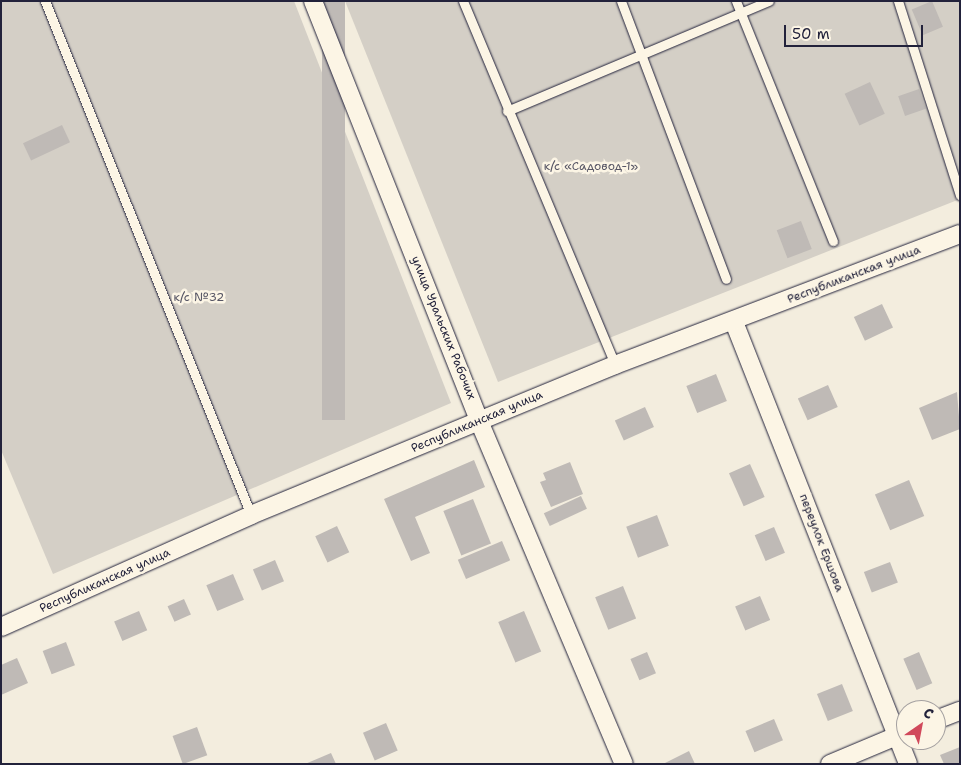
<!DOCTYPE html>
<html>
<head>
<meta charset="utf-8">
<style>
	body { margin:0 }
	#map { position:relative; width:961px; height:765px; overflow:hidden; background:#f3edde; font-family:"Shantell Sans",sans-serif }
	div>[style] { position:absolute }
	.green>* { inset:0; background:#d4cfc6 }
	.building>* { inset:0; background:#bfbab6; transform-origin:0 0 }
	.roads { filter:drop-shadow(0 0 1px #22223b) drop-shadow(0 0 1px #22223b) }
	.service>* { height:9px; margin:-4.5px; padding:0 4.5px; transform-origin:4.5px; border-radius:4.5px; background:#fcf5e5 }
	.minor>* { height:18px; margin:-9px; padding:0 9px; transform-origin:9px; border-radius:9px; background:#fcf5e5 }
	span { translate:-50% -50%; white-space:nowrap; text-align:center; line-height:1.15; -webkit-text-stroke:5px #fcf5e5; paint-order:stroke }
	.park-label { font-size:12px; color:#575665 }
	.street-label { font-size:12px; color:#22223b }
	.frame { position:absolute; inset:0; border:2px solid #22223b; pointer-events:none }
	.north { position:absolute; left:896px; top:700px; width:50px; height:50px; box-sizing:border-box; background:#fcf5e5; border:1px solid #a5a1a1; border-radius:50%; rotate:33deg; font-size:14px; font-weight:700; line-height:20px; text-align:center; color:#22223b }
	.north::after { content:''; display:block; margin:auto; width:18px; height:22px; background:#d1495b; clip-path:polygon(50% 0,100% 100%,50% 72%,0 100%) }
	.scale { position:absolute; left:784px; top:25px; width:139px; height:22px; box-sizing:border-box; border:2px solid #22223b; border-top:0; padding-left:6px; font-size:15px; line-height:18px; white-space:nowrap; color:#22223b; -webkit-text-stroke:4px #fcf5e5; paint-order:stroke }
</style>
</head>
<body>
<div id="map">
	<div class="green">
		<i style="clip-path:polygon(1px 1px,294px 1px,451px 403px,53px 574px,1px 450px)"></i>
		<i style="clip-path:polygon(345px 1px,960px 1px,960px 199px,498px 382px)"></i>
	</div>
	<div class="building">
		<i style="left:322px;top:1px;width:23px;height:419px"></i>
		<i style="left:932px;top:1px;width:28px;height:22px;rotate:67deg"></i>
		<i style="left:870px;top:82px;width:35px;height:28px;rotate:65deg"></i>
		<i style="left:919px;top:89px;width:21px;height:22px;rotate:71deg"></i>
		<i style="left:62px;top:125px;width:19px;height:43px;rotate:65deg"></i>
		<i style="left:801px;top:221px;width:30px;height:26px;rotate:69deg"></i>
		<i style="left:882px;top:304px;width:26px;height:31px;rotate:65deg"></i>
		<i style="left:716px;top:374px;width:29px;height:32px;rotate:68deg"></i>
		<i style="left:828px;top:385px;width:24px;height:33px;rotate:66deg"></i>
		<i style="clip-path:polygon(957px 392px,960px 429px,932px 440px,919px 408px)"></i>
		<i style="left:645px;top:407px;width:22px;height:33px;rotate:66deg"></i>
		<i style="clip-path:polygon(474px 460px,485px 487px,415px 517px,430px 553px,411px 561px,384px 499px)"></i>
		<i style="clip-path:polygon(570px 462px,583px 494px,551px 507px,540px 482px,546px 480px,543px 473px)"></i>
		<i style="left:750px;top:464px;width:36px;height:23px;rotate:66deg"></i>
		<i style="left:909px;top:480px;width:39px;height:37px;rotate:67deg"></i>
		<i style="left:581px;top:496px;width:14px;height:41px;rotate:65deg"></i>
		<i style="left:473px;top:499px;width:48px;height:32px;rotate:68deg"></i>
		<i style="left:657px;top:515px;width:33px;height:33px;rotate:69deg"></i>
		<i style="left:337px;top:526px;width:29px;height:24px;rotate:65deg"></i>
		<i style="left:774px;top:527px;width:28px;height:21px;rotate:67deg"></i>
		<i style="left:502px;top:541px;width:21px;height:48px;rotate:67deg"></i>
		<i style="left:275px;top:560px;width:23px;height:24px;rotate:67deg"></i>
		<i style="left:890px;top:562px;width:22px;height:28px;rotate:69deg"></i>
		<i style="left:233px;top:574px;width:28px;height:29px;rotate:67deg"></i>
		<i style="left:623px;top:586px;width:35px;height:30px;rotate:68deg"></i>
		<i style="left:760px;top:596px;width:26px;height:27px;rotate:67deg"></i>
		<i style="left:184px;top:599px;width:17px;height:18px;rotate:66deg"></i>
		<i style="left:139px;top:611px;width:21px;height:27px;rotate:67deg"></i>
		<i style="left:524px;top:611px;width:44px;height:28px;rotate:67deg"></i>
		<i style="left:66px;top:642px;width:25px;height:25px;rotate:69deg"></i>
		<i style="left:647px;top:652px;width:23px;height:18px;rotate:67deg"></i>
		<i style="left:919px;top:652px;width:34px;height:17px;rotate:67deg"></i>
		<i style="clip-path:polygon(17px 658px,28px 683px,1px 695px,1px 665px)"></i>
		<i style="left:842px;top:684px;width:29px;height:27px;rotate:68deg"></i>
		<i style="left:774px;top:719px;width:23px;height:31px;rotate:67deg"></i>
		<i style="left:386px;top:723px;width:30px;height:25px;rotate:67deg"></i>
		<i style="left:197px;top:727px;width:30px;height:26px;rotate:70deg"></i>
		<i style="clip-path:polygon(960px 747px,960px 764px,944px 764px,940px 755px)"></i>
		<i style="clip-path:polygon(689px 751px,695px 764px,663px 764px)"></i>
		<i style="clip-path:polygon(331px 753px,336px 764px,305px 764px)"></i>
	</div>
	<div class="roads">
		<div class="service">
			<i style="left:45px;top:1px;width:554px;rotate:68.16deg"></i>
			<i style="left:463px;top:1px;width:394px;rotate:67.3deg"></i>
			<i style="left:621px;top:1px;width:297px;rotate:69.3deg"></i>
			<i style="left:736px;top:1px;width:259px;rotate:68deg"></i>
			<i style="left:898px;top:1px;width:204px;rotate:72.3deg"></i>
			<i style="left:507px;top:111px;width:284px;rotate:-22.8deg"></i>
		</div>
		<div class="minor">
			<i style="left:313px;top:1px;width:452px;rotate:68.4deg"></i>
			<i style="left:479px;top:421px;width:372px;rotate:67.1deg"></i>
			<i style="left:734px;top:322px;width:475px;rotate:68.5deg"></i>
			<i style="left:1px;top:627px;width:274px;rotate:-24.1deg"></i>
			<i style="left:251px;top:515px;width:394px;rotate:-22.4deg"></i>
			<i style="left:615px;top:365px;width:369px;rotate:-20.8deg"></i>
			<i style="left:936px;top:720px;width:26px;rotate:-21deg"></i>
			<i style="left:830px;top:764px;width:82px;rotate:-22.8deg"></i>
		</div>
	</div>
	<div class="park-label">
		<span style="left:591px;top:167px">к/с «Садовод-1»</span>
		<span style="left:199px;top:298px">к/с №32</span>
	</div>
	<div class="street-label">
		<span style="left:854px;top:275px;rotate:-21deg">Республиканская улица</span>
		<span style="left:443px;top:328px;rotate:68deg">улица Уральских Рабочих</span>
		<span style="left:477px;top:422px;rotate:-23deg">Республиканская улица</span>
		<span style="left:821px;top:543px;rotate:69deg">переулок Ершова</span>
		<span style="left:105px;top:581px;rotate:-24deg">Республиканская улица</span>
	</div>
	<div class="frame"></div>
	<div class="north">С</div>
	<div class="scale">50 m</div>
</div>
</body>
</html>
